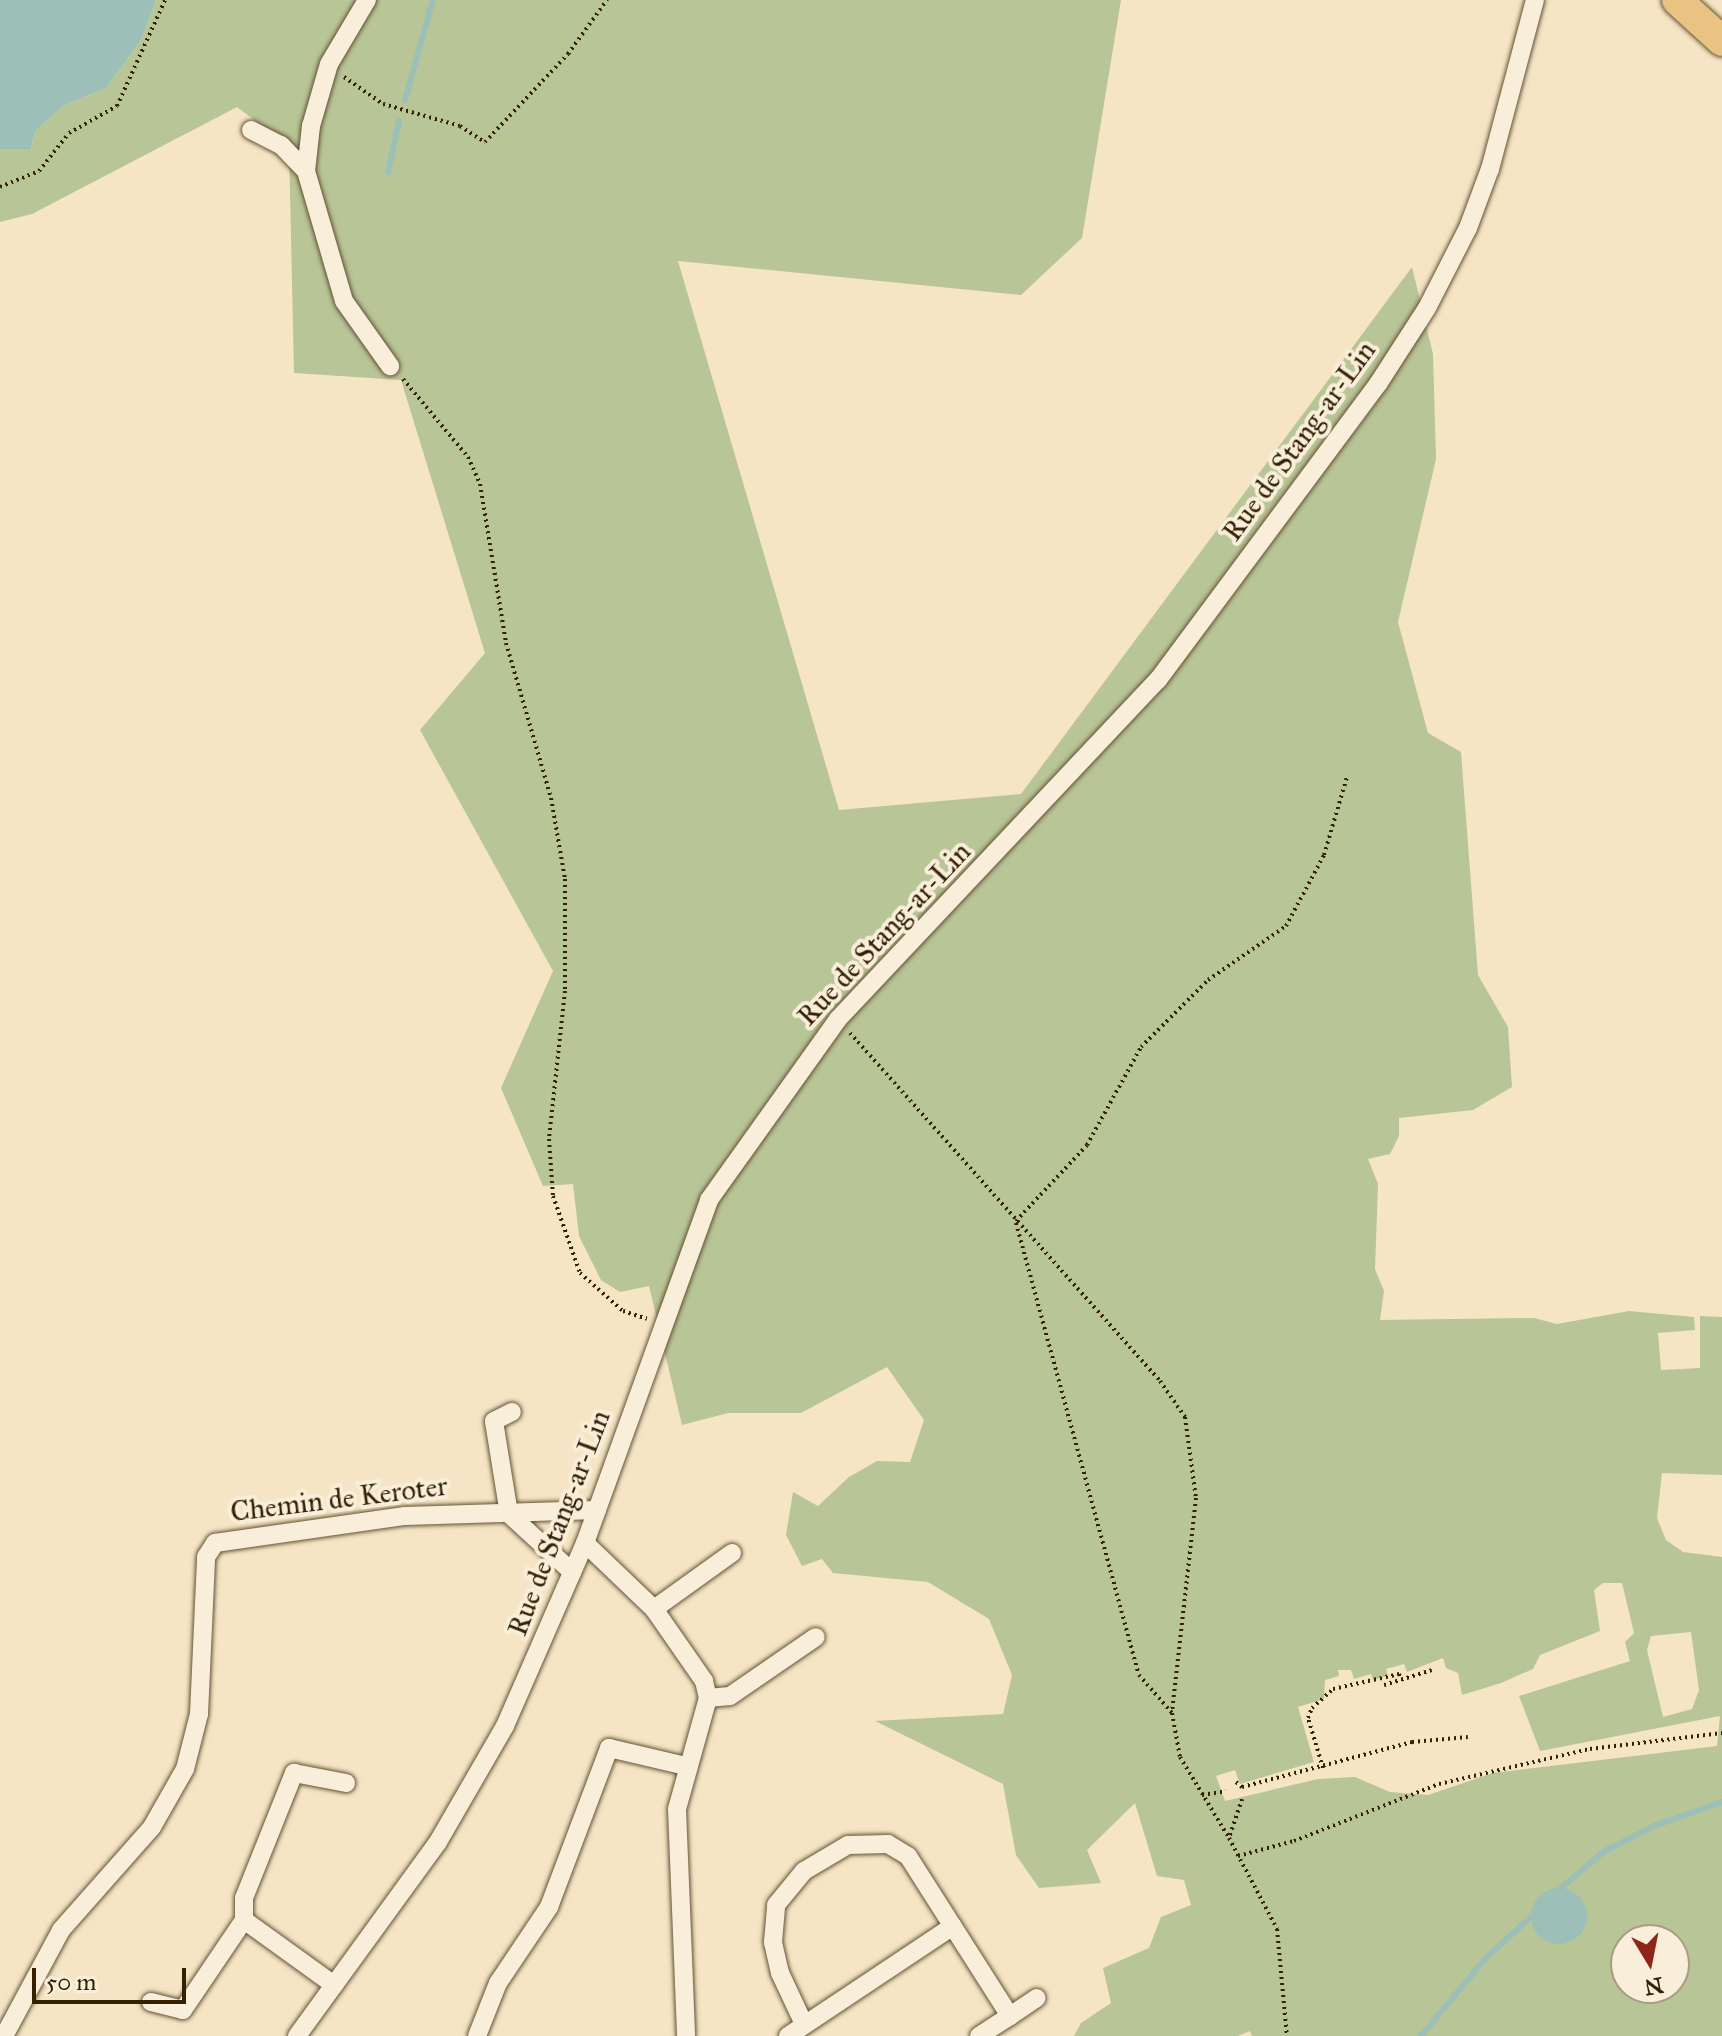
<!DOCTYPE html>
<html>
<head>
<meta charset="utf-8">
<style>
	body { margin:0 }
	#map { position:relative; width:1722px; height:2036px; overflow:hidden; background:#f5e5c4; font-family:"IM FELL Great Primer",serif }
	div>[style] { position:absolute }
	.green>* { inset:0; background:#b8c597 }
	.water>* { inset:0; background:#9cbfb7 }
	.round { border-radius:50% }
	.stream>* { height:6px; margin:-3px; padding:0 3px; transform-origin:3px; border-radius:3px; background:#9cbfb7 }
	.path>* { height:4px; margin-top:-2px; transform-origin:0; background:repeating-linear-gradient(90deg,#342105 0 2px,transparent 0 6px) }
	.roads { filter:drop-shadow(0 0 2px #645235) drop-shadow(0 0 2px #645235) }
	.minor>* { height:18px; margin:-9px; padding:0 9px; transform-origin:9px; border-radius:9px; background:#f8eed9 }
	.primary>* { height:30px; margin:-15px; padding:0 15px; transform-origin:15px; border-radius:15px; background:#eac282 }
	span { translate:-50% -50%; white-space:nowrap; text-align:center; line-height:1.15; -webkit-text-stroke:8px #f8eed9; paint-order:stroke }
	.street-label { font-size:28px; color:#342105 }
	.north { position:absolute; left:1610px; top:1924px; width:80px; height:80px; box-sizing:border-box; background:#f8eed9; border:2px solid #aa9c84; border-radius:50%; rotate:170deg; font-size:22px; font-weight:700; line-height:32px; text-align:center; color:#342105 }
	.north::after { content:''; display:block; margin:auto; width:28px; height:36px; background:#8f2418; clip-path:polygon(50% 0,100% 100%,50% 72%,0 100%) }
	.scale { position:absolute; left:32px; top:1968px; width:154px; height:36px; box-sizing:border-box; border:4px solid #342105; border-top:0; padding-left:10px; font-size:24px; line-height:28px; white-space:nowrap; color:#342105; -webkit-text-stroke:6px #f8eed9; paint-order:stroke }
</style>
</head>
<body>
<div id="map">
	<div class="green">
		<i style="clip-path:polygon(evenodd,156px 0,1121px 0,1082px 238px,1021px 295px,678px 261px,839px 810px,1021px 794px,1412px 267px,1433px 354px,1436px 459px,1398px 622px,1428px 733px,1461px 752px,1478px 975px,1508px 1027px,1512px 1087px,1473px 1110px,1399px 1118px,1399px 1136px,1390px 1154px,1368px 1159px,1378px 1184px,1375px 1269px,1384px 1291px,1380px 1320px,1534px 1318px,1557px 1324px,1629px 1311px,1694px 1317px,1695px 1330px,1658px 1333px,1661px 1370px,1700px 1368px,1700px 1316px,1722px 1317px,1722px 1475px,1662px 1473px,1657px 1518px,1666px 1540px,1683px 1552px,1722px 1557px,1722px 2036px,1252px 2036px,1250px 2031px,1238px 2036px,1074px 2036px,1081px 2023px,1111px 2003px,1103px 1968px,1149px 1948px,1161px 1917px,1191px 1905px,1184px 1880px,1157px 1876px,1135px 1803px,1087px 1850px,1101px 1883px,1039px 1888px,1016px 1855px,1003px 1784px,875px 1721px,1003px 1714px,1012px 1675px,989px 1619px,928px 1582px,833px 1573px,822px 1559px,802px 1566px,786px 1535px,793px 1492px,818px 1506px,849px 1477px,877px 1461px,910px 1462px,924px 1420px,887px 1367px,801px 1413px,728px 1413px,682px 1425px,649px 1286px,620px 1292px,601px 1280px,579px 1236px,573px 1184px,543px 1186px,501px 1088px,553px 971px,420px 730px,485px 653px,401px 380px,294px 373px,289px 146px,237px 107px,32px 214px,0 222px,0 149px,31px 149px,35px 131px,65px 105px,106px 88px,141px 40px,156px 0,1603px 1583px,1622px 1583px,1634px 1633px,1625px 1642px,1630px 1661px,1519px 1696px,1540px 1751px,1720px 1716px,1717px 1746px,1493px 1773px,1428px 1795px,1390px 1792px,1355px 1777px,1318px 1779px,1225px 1801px,1216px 1776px,1235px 1770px,1240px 1784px,1314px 1762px,1298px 1707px,1324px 1699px,1325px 1680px,1339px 1676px,1338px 1670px,1351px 1670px,1354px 1679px,1371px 1674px,1373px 1680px,1388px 1676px,1386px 1669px,1404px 1664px,1407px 1672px,1443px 1658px,1446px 1668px,1458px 1673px,1462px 1695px,1501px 1683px,1533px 1669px,1540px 1655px,1600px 1631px,1594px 1590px,1603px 1583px,156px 0,1691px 1632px,1699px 1690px,1692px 1709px,1663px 1717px,1647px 1650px,1651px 1636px,1691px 1632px,156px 0,1626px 1940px,1674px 1940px,1674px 1988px,1626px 1988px,1626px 1940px)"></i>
	</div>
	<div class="water">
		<i style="clip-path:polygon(0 0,156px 0,141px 40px,106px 88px,65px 105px,35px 131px,31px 149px,0 149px)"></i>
		<i class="round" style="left:1531px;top:1888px;width:56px;height:56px"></i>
	</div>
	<div class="stream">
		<i style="left:405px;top:100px;width:104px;rotate:-74.4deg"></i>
		<i style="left:388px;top:172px;width:52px;rotate:-77.8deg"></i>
		<i style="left:1554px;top:1894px;width:65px;rotate:-40.6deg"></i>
		<i style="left:1603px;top:1852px;width:57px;rotate:-27deg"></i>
		<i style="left:1654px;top:1826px;width:72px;rotate:-19.4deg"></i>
		<i style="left:1421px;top:2036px;width:100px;rotate:-50.3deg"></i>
		<i style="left:1485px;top:1959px;width:68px;rotate:-42.6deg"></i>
	</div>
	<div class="path">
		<i style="left:344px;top:77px;width:47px;rotate:34.7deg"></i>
		<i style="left:383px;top:104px;width:80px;rotate:15.9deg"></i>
		<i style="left:460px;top:126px;width:30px;rotate:33deg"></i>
		<i style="left:485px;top:142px;width:121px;rotate:-46.7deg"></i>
		<i style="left:568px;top:54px;width:67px;rotate:-54.2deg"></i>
		<i style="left:0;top:187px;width:42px;rotate:-22.3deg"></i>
		<i style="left:39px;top:171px;width:48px;rotate:-51.7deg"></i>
		<i style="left:69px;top:133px;width:55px;rotate:-29.4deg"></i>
		<i style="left:117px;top:106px;width:116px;rotate:-65.6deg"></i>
		<i style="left:403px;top:379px;width:102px;rotate:50.2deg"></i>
		<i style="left:468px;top:457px;width:30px;rotate:66deg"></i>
		<i style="left:480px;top:484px;width:161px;rotate:80.7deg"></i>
		<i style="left:506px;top:643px;width:161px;rotate:73.8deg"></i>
		<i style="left:551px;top:798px;width:82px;rotate:80.2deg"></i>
		<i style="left:565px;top:879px;width:112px;rotate:90deg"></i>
		<i style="left:565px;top:991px;width:149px;rotate:96.2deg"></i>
		<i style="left:549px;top:1139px;width:57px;rotate:86deg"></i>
		<i style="left:553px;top:1196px;width:82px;rotate:70.7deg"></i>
		<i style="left:580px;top:1273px;width:57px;rotate:41.5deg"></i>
		<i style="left:623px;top:1311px;width:25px;rotate:18deg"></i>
		<i style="left:850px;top:1033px;width:466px;rotate:48.3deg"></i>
		<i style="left:1160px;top:1381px;width:44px;rotate:55.2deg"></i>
		<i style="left:1185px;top:1417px;width:82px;rotate:82.3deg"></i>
		<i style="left:1196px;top:1498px;width:216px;rotate:96.4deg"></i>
		<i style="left:1016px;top:1221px;width:104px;rotate:-46.9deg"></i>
		<i style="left:1087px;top:1145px;width:112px;rotate:-61.1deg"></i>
		<i style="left:1141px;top:1047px;width:95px;rotate:-45deg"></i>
		<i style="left:1208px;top:980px;width:95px;rotate:-34.7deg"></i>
		<i style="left:1286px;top:926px;width:81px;rotate:-61.8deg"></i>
		<i style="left:1324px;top:855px;width:81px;rotate:-73.6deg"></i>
		<i style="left:1016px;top:1223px;width:468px;rotate:74.8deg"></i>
		<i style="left:1139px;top:1675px;width:50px;rotate:49deg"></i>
		<i style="left:1172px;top:1713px;width:45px;rotate:79.7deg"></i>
		<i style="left:1180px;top:1757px;width:95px;rotate:58.8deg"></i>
		<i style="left:1384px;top:1685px;width:50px;rotate:-17.4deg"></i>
		<i style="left:1323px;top:1768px;width:52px;rotate:-106.7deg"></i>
		<i style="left:1308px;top:1718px;width:11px;rotate:-68deg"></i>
		<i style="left:1312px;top:1708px;width:28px;rotate:-42deg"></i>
		<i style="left:1333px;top:1689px;width:68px;rotate:-12.8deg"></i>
		<i style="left:1399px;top:1674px;width:5px;rotate:68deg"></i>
		<i style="left:1236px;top:1782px;width:8px;rotate:40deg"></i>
		<i style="left:1242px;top:1787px;width:176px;rotate:-14.8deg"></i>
		<i style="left:1412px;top:1742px;width:56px;rotate:-5.1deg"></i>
		<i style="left:1202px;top:1795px;width:24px;rotate:-9deg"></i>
		<i style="left:1242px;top:1799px;width:41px;rotate:108.4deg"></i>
		<i style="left:1229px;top:1838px;width:103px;rotate:62.2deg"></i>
		<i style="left:1277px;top:1929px;width:107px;rotate:84.7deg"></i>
		<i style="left:1238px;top:1856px;width:58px;rotate:-15deg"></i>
		<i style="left:1294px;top:1841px;width:156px;rotate:-21.5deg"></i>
		<i style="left:1439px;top:1784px;width:155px;rotate:-13.1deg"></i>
		<i style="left:1590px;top:1749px;width:133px;rotate:-6.9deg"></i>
	</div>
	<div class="roads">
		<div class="minor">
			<i style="left:367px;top:0;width:74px;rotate:120.7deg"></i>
			<i style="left:329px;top:64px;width:65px;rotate:106.2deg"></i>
			<i style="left:311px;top:126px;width:45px;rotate:96.3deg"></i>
			<i style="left:306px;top:171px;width:135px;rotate:73.7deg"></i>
			<i style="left:344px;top:301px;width:80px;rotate:54.7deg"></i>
			<i style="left:251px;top:130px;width:34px;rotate:27deg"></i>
			<i style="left:281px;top:145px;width:36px;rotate:46deg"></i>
			<i style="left:509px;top:1514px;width:94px;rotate:-99.2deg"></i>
			<i style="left:494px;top:1421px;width:20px;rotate:-27deg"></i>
			<i style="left:509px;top:1514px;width:86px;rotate:42.6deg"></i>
			<i style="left:585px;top:1543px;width:95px;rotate:43.7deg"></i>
			<i style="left:654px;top:1609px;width:88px;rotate:55.2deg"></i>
			<i style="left:704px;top:1681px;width:17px;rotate:77deg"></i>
			<i style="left:708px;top:1698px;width:115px;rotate:105.6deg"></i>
			<i style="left:677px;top:1809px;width:227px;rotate:87.7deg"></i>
			<i style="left:654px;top:1609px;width:96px;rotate:-35.7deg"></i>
			<i style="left:708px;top:1698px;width:22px;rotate:-5deg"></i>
			<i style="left:730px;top:1696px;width:104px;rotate:-34.5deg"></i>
			<i style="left:244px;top:1920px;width:111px;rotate:35.8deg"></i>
			<i style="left:151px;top:2002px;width:33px;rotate:14deg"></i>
			<i style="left:183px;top:2010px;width:109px;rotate:-55.9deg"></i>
			<i style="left:244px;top:1920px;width:22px;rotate:-90deg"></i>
			<i style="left:244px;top:1898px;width:135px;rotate:-68.2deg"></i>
			<i style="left:294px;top:1773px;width:53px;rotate:10.9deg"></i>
			<i style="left:803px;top:2022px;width:54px;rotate:-115.1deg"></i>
			<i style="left:780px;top:1973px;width:32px;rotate:-103deg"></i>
			<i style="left:773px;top:1942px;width:37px;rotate:-85deg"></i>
			<i style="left:776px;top:1905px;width:44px;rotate:-50.5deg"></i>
			<i style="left:804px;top:1871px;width:51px;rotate:-30.6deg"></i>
			<i style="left:848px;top:1845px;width:40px;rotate:-1.4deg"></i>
			<i style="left:888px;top:1844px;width:23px;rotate:31deg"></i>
			<i style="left:908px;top:1856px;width:190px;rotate:57.5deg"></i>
			<i style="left:1010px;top:2016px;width:32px;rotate:-34deg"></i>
			<i style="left:4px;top:2036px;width:120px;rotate:-61.7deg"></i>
			<i style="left:61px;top:1930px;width:137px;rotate:-48.5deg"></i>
			<i style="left:152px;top:1827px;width:67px;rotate:-60.4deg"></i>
			<i style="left:185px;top:1769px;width:57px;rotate:-75.7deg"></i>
			<i style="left:199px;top:1714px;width:157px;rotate:-87.4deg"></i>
			<i style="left:206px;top:1557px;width:17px;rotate:-57deg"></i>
			<i style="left:215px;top:1543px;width:192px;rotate:-8.1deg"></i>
			<i style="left:405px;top:1516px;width:192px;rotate:-1.8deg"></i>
			<i style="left:297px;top:2036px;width:240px;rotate:-54deg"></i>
			<i style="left:438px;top:1842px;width:134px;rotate:-60deg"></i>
			<i style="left:505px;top:1726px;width:200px;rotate:-66.4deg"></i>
			<i style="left:585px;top:1543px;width:365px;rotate:-70.1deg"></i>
			<i style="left:709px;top:1200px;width:222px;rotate:-54.5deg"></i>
			<i style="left:838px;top:1019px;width:466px;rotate:-46.7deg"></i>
			<i style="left:1158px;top:680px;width:369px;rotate:-53.4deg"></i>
			<i style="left:1378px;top:384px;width:90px;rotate:-57.2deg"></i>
			<i style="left:1427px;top:308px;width:90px;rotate:-62.9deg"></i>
			<i style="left:1468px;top:228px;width:63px;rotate:-69.6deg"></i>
			<i style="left:1490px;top:169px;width:175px;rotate:-75.1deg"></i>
			<i style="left:477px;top:2036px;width:57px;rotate:-68.4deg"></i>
			<i style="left:498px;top:1983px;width:92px;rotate:-56.1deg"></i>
			<i style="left:549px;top:1907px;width:170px;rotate:-69.3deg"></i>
			<i style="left:609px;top:1748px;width:79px;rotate:13.2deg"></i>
			<i style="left:788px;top:2036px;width:198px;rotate:-33.7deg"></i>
			<i style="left:979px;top:2036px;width:37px;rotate:-33deg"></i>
		</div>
		<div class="primary">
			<i style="left:1677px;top:0;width:61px;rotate:42.3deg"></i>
		</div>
	</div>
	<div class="street-label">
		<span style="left:1299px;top:441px;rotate:-54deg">Rue de Stang-ar-Lin</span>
		<span style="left:884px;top:934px;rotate:-47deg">Rue de Stang-ar-Lin</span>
		<span style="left:339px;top:1499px;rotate:-7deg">Chemin de Keroter</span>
		<span style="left:559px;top:1523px;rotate:-69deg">Rue de Stang-ar-Lin</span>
	</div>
	<div class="north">N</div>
	<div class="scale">50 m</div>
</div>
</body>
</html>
